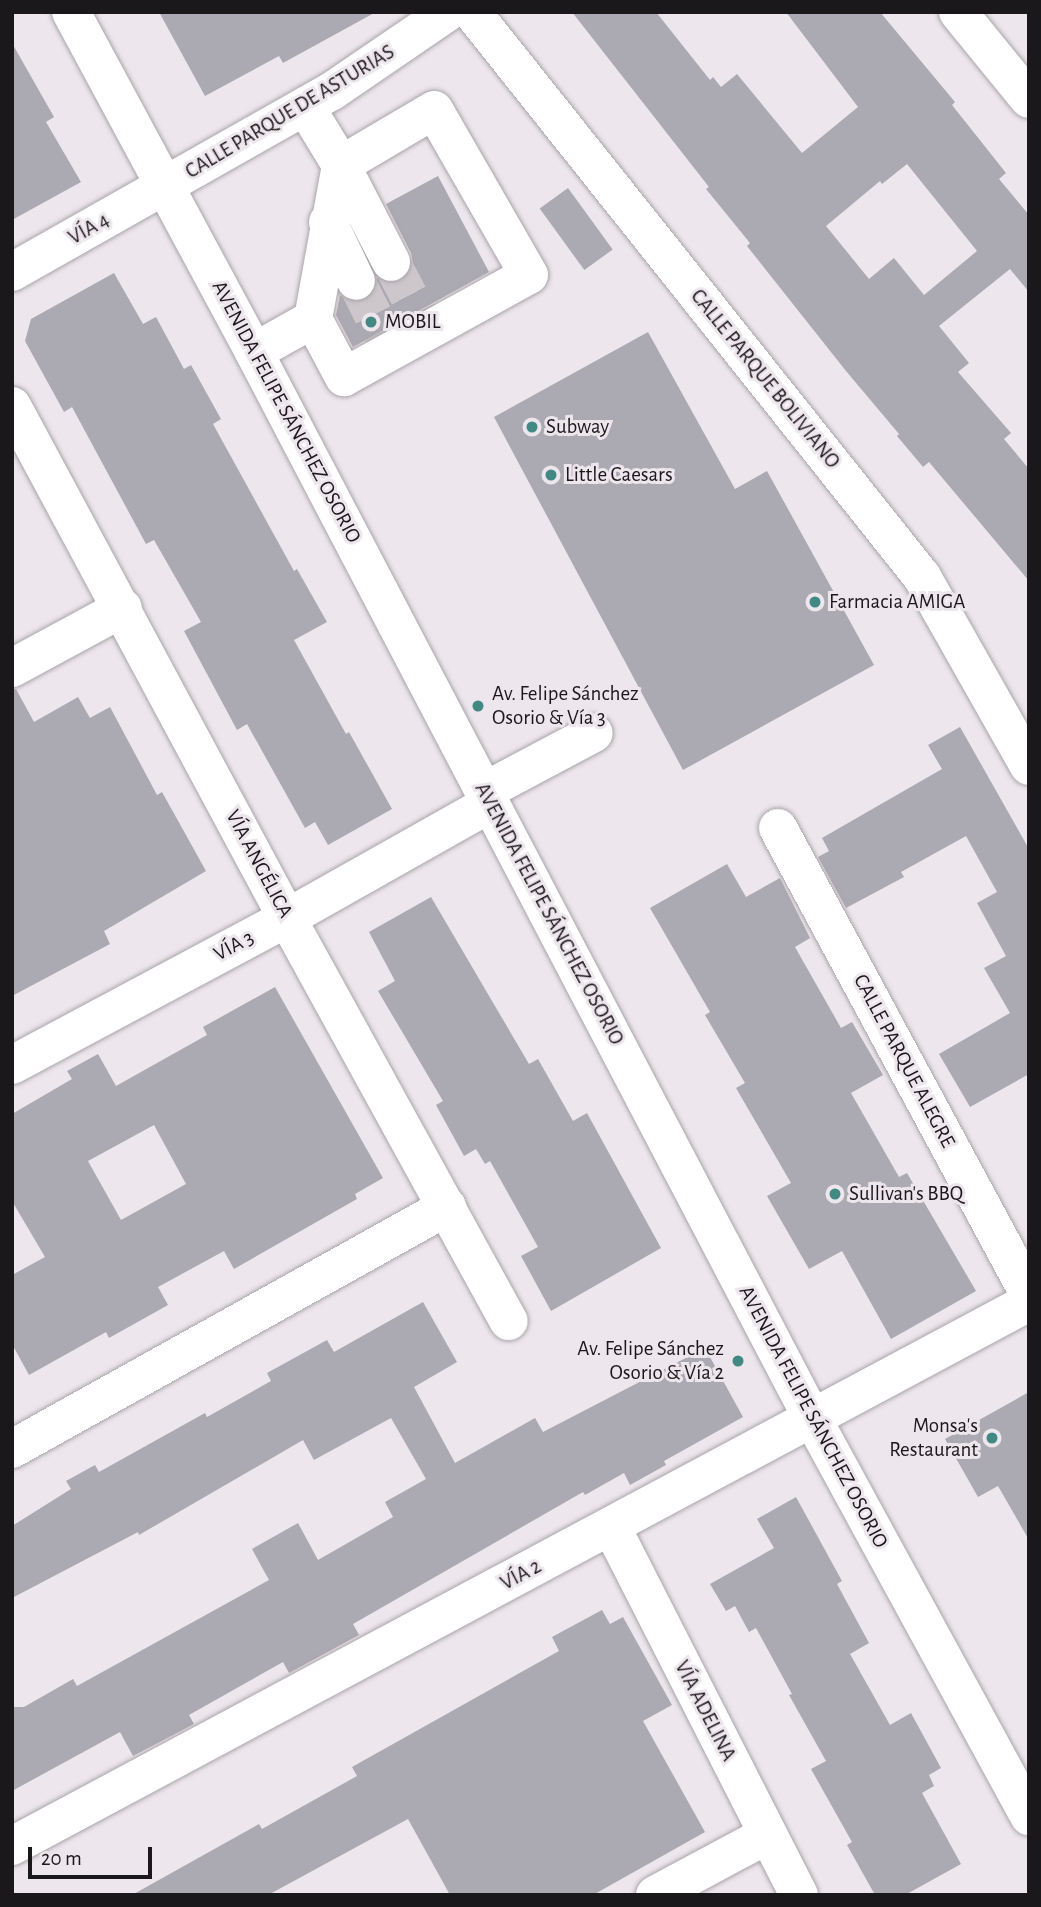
<!DOCTYPE html>
<html>
<head>
<meta charset="utf-8">
<style>
	body { margin:0 }
	#map { position:relative; width:1041px; height:1907px; overflow:hidden; background:#ede6ec; font-family:"Alegreya Sans",sans-serif }
	div>[style] { position:absolute }
	.building>* { inset:0; background:#aba9b1; transform-origin:0 0 }
	.minor-tunnel>* { height:38px; margin-top:-19px; transform-origin:0; background:repeating-linear-gradient(90deg,#cdc7cc 0 38px,transparent 0 57px) }
	.roads { filter:drop-shadow(0 0 2px #aaa4aa) drop-shadow(0 0 2px #aaa4aa) }
	.minor>* { height:38px; margin:-19px; padding:0 19px; transform-origin:19px; border-radius:19px; background:#fff }
	.dots>* { width:19px; height:19px; translate:-50% -50%; box-sizing:border-box; border:4px solid #ede6ec; border-radius:50% }
	span { translate:-50% -50%; white-space:nowrap; text-align:center; line-height:1.15; -webkit-text-stroke:6px #ede6ec; paint-order:stroke }
	.street-label { font-size:21px; color:#1a181a }
	.poi-label { font-size:21px; color:#1a181a }
	.left { translate:0 -50%; text-align:left }
	.right { translate:-100% -50%; text-align:right }
	.frame { position:absolute; inset:0; border:14px solid #1a181a; pointer-events:none }
	.scale { position:absolute; left:28px; top:1847px; width:124px; height:32px; box-sizing:border-box; border:4px solid #1a181a; border-top:0; padding-left:9px; font-size:21px; line-height:24px; white-space:nowrap; color:#1a181a; -webkit-text-stroke:5px #ede6ec; paint-order:stroke }
</style>
</head>
<body>
<div id="map">
	<div class="building">
		<i style="clip-path:polygon(159px 12px,376px 12px,283px 63px,279px 56px,205px 96px)"></i>
		<i style="clip-path:polygon(evenodd,572px 12px,656px 12px,710px 80px,713px 77px,721px 87px,737px 74px,802px 153px,858px 107px,786px 12px,880px 12px,955px 102px,952px 105px,1006px 173px,999px 179px,1029px 215px,1029px 292px,1010px 269px,939px 326px,969px 363px,958px 372px,1011px 433px,1004px 439px,1029px 469px,1029px 581px,929px 462px,923px 467px,897px 436px,899px 434px,846px 371px,747px 246px,750px 243px,706px 189px,709px 187px,572px 12px,907px 164px,977px 251px,924px 295px,894px 258px,869px 279px,826px 226px,880px 181px,882px 184px,907px 164px)"></i>
		<i style="clip-path:polygon(12px 43px,54px 117px,46px 122px,81px 182px,12px 220px)"></i>
		<i style="clip-path:polygon(438px 176px,489px 272px,353px 347px,336px 315px,340px 295px,354px 303px,365px 301px,374px 293px,377px 278px,391px 284px,400px 282px,409px 274px,413px 264px,411px 253px,386px 204px)"></i>
		<i style="left:568px;top:188px;width:76px;height:35px;rotate:54deg"></i>
		<i style="clip-path:polygon(114px 273px,143px 324px,156px 317px,184px 369px,191px 365px,221px 419px,213px 424px,294px 571px,297px 569px,327px 622px,294px 640px,346px 734px,349px 732px,392px 809px,328px 845px,315px 822px,305px 828px,247px 724px,237px 730px,184px 631px,201px 622px,154px 540px,146px 544px,72px 407px,64px 412px,25px 341px,31px 319px)"></i>
		<i style="clip-path:polygon(648px 332px,735px 489px,767px 471px,874px 665px,683px 770px,494px 417px)"></i>
		<i style="clip-path:polygon(16px 689px,34px 722px,78px 697px,90px 718px,110px 707px,157px 795px,162px 792px,206px 871px,104px 931px,110px 944px,12px 996px,12px 690px)"></i>
		<i style="clip-path:polygon(960px 727px,1029px 849px,1029px 1074px,970px 1107px,939px 1054px,1010px 1013px,984px 968px,1006px 956px,977px 903px,997px 892px,966px 836px,901px 872px,904px 877px,846px 908px,818px 857px,829px 851px,822px 838px,942px 769px,928px 745px)"></i>
		<i style="clip-path:polygon(727px 864px,746px 897px,780px 878px,810px 938px,795px 947px,841px 1028px,852px 1022px,883px 1075px,851px 1093px,899px 1177px,907px 1173px,976px 1291px,891px 1339px,842px 1251px,809px 1269px,767px 1196px,791px 1183px,736px 1088px,745px 1083px,705px 1015px,710px 1012px,650px 908px)"></i>
		<i style="clip-path:polygon(431px 897px,529px 1064px,538px 1059px,573px 1121px,587px 1113px,661px 1248px,551px 1311px,521px 1256px,538px 1247px,490px 1161px,485px 1164px,476px 1149px,464px 1156px,436px 1105px,443px 1101px,378px 991px,395px 981px,369px 932px)"></i>
		<i style="clip-path:polygon(evenodd,275px 987px,383px 1178px,355px 1194px,357px 1199px,234px 1269px,224px 1251px,158px 1287px,168px 1305px,109px 1338px,106px 1332px,29px 1375px,12px 1344px,12px 1275px,45px 1257px,12px 1201px,12px 1114px,72px 1079px,67px 1071px,98px 1054px,116px 1086px,207px 1035px,203px 1027px,275px 987px,154px 1125px,186px 1184px,121px 1220px,88px 1161px,154px 1125px)"></i>
		<i style="clip-path:polygon(423px 1302px,457px 1362px,414px 1387px,455px 1463px,535px 1418px,543px 1432px,705px 1348px,743px 1417px,664px 1461px,666px 1465px,630px 1485px,624px 1473px,585px 1495px,583px 1492px,353px 1624px,359px 1635px,289px 1673px,283px 1662px,189px 1715px,194px 1724px,133px 1756px,120px 1732px,12px 1791px,12px 1707px,24px 1707px,73px 1679px,77px 1686px,269px 1580px,252px 1549px,298px 1523px,318px 1560px,393px 1517px,385px 1502px,426px 1479px,391px 1418px,314px 1460px,303px 1440px,139px 1535px,138px 1532px,12px 1598px,12px 1526px,71px 1489px,66px 1481px,95px 1465px,99px 1472px,205px 1413px,207px 1417px,271px 1381px,267px 1373px,327px 1340px,334px 1352px)"></i>
		<i style="clip-path:polygon(1029px 1392px,1029px 1540px,998px 1486px,978px 1497px,945px 1439px)"></i>
		<i style="clip-path:polygon(796px 1497px,842px 1581px,837px 1584px,869px 1643px,850px 1654px,890px 1725px,911px 1713px,941px 1768px,929px 1775px,934px 1786px,922px 1793px,961px 1864px,905px 1895px,875px 1895px,847px 1845px,852px 1842px,811px 1769px,826px 1761px,789px 1695px,792px 1694px,756px 1628px,749px 1632px,735px 1606px,726px 1611px,710px 1584px,774px 1548px,757px 1519px)"></i>
		<i style="clip-path:polygon(602px 1610px,610px 1624px,623px 1617px,672px 1705px,643px 1721px,705px 1832px,593px 1895px,450px 1895px,408px 1819px,268px 1895px,132px 1895px,259px 1824px,262px 1829px,357px 1776px,352px 1767px,559px 1651px,552px 1637px)"></i>
	</div>
	<div class="minor-tunnel">
		<i style="left:391px;top:262px;width:64px;rotate:62.2deg"></i>
		<i style="left:356px;top:281px;width:65px;rotate:63.4deg"></i>
	</div>
	<div class="roads">
		<div class="minor">
			<i style="left:71px;top:12px;width:386px;rotate:61.7deg"></i>
			<i style="left:254px;top:352px;width:1201px;rotate:62.37deg"></i>
			<i style="left:811px;top:1416px;width:456px;rotate:61.4deg"></i>
			<i style="left:472px;top:12px;width:722px;rotate:51.46deg"></i>
			<i style="left:922px;top:577px;width:217px;rotate:60.5deg"></i>
			<i style="left:958px;top:12px;width:112px;rotate:50.8deg"></i>
			<i style="left:341px;top:165px;width:109px;rotate:62.7deg"></i>
			<i style="left:328px;top:222px;width:65px;rotate:64.6deg"></i>
			<i style="left:12px;top:272px;width:368px;rotate:-29.5deg"></i>
			<i style="left:332px;top:91px;width:140px;rotate:-34.3deg"></i>
			<i style="left:313px;top:319px;width:157px;rotate:-79.7deg"></i>
			<i style="left:254px;top:352px;width:68px;rotate:-29.2deg"></i>
			<i style="left:313px;top:319px;width:66px;rotate:61.9deg"></i>
			<i style="left:344px;top:377px;width:211px;rotate:-28.9deg"></i>
			<i style="left:529px;top:275px;width:190px;rotate:-119.9deg"></i>
			<i style="left:434px;top:110px;width:108px;rotate:149.4deg"></i>
			<i style="left:341px;top:165px;width:69px;rotate:-121.4deg"></i>
			<i style="left:12px;top:406px;width:581px;rotate:61.76deg"></i>
			<i style="left:287px;top:918px;width:460px;rotate:61.2deg"></i>
			<i style="left:12px;top:668px;width:126px;rotate:-28.4deg"></i>
			<i style="left:485px;top:791px;width:123px;rotate:-28deg"></i>
			<i style="left:778px;top:828px;width:529px;rotate:61.69deg"></i>
			<i style="left:12px;top:1065px;width:312px;rotate:-28.1deg"></i>
			<i style="left:287px;top:918px;width:234px;rotate:-29.4deg"></i>
			<i style="left:12px;top:1449px;width:498px;rotate:-29.1deg"></i>
			<i style="left:611px;top:1526px;width:414px;rotate:63deg"></i>
			<i style="left:12px;top:1846px;width:1153px;rotate:-28.14deg"></i>
			<i style="left:655px;top:1895px;width:127px;rotate:-28.2deg"></i>
		</div>
	</div>
	<div class="dots">
		<i style="left:371px;top:322px;background:#428983"></i>
		<i style="left:532px;top:427px;background:#428983"></i>
		<i style="left:551px;top:475px;background:#428983"></i>
		<i style="left:815px;top:602px;background:#428983"></i>
		<i style="left:478px;top:706px;background:#428983"></i>
		<i style="left:835px;top:1194px;background:#428983"></i>
		<i style="left:738px;top:1361px;background:#428983"></i>
		<i style="left:992px;top:1438px;background:#428983"></i>
	</div>
	<div class="street-label">
		<span style="left:290px;top:112px;rotate:-31deg">CALLE PARQUE DE ASTURIAS</span>
		<span style="left:89px;top:229px;rotate:-29deg">VÍA 4</span>
		<span style="left:765px;top:379px;rotate:51deg">CALLE PARQUE BOLIVIANO</span>
		<span style="left:286px;top:412px;rotate:62deg">AVENIDA FELIPE SÁNCHEZ OSORIO</span>
		<span style="left:259px;top:864px;rotate:62deg">VÍA ANGÉLICA</span>
		<span style="left:549px;top:914px;rotate:62deg">AVENIDA FELIPE SÁNCHEZ OSORIO</span>
		<span style="left:234px;top:946px;rotate:-28deg">VÍA 3</span>
		<span style="left:904px;top:1061px;rotate:62deg">CALLE PARQUE ALEGRE</span>
		<span style="left:813px;top:1417px;rotate:62deg">AVENIDA FELIPE SÁNCHEZ OSORIO</span>
		<span style="left:521px;top:1575px;rotate:-28deg">VÍA 2</span>
		<span style="left:705px;top:1711px;rotate:63deg">VÍA ADELINA</span>
	</div>
	<div class="poi-label">
		<span class="left" style="left:385px;top:322px">MOBIL</span>
		<span class="left" style="left:546px;top:427px">Subway</span>
		<span class="left" style="left:565px;top:475px">Little Caesars</span>
		<span class="left" style="left:829px;top:602px">Farmacia AMIGA</span>
		<span class="left" style="left:492px;top:706px">Av. Felipe Sánchez<br>Osorio &amp; Vía 3</span>
		<span class="left" style="left:849px;top:1194px">Sullivan's BBQ</span>
		<span class="right" style="left:724px;top:1361px">Av. Felipe Sánchez<br>Osorio &amp; Vía 2</span>
		<span class="right" style="left:978px;top:1438px">Monsa's<br>Restaurant</span>
	</div>
	<div class="frame"></div>
	<div class="scale">20 m</div>
</div>
</body>
</html>
